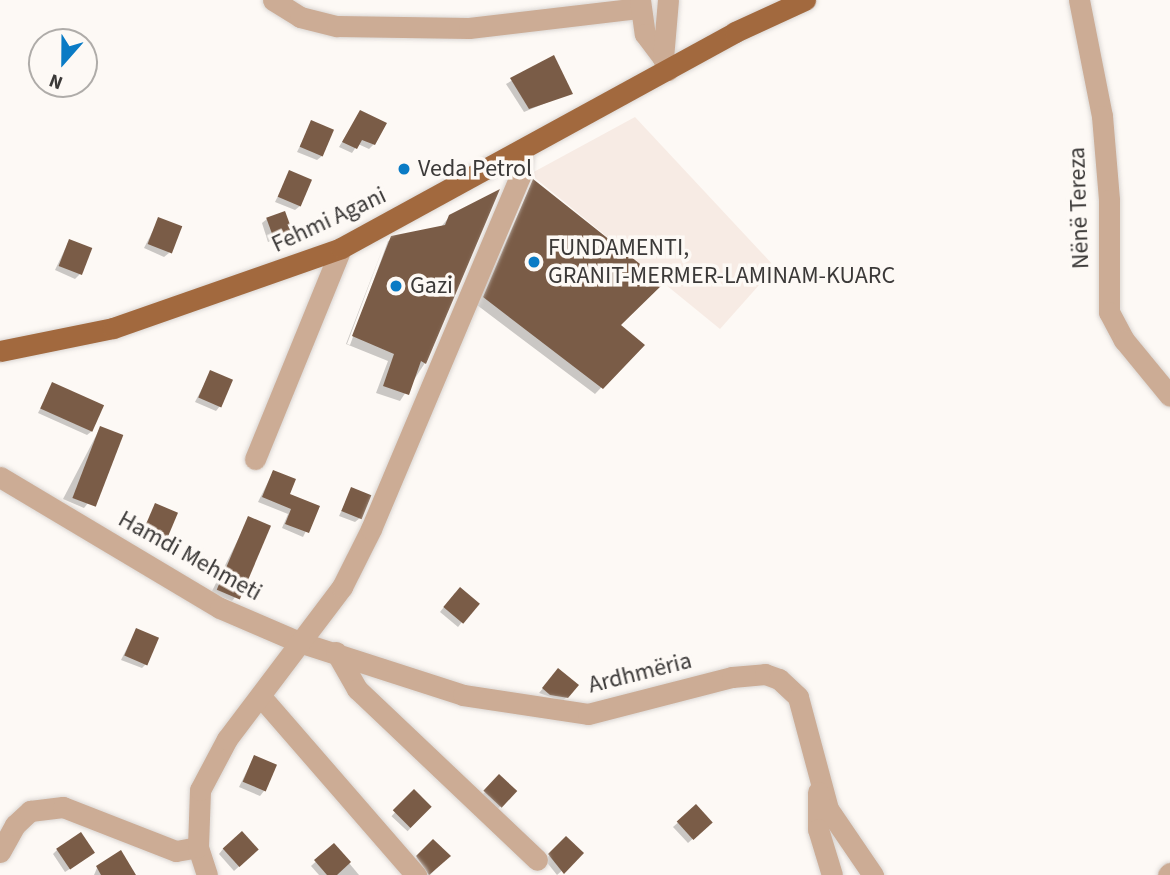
<!DOCTYPE html>
<html>
<head>
<meta charset="utf-8">
<style>
	body { margin:0 }
	#map { position:relative; width:1170px; height:875px; overflow:hidden; background:#fdf9f5; font-family:"Source Sans 3",sans-serif }
	div>[style] { position:absolute }
	.built>* { inset:0; background:#f7ebe4 }
	.shadow>* { inset:0; background:#0003; transform-origin:0 0 }
	.building>* { inset:0; background:#7a5c47; transform-origin:0 0 }
	.roads { filter:drop-shadow(0 0 2px #dad6d3) drop-shadow(0 0 2px #dad6d3) }
	.minor>* { height:21px; margin:-10.5px; padding:0 10.5px; transform-origin:10.5px; border-radius:10.5px; background:#ccac95 }
	.major>* { height:21px; margin:-10.5px; padding:0 10.5px; transform-origin:10.5px; border-radius:10.5px; background:#a2693e }
	.dots>* { width:19px; height:19px; translate:-50% -50%; box-sizing:border-box; border:4px solid #fdf9f5; border-radius:50% }
	span { translate:-50% -50%; white-space:nowrap; text-align:center; line-height:1.15; -webkit-text-stroke:7px #fdf9f5; paint-order:stroke }
	.poi-label { font-size:24px; color:#3b3938 }
	.left { translate:0 -50%; text-align:left }
	.street-label { font-size:24px; color:#3b3938 }
	.north { position:absolute; left:28px; top:28px; width:70px; height:70px; box-sizing:border-box; background:#fdf9f5; border:2px solid #afaca9; border-radius:50%; rotate:201deg; font-size:19px; font-weight:700; line-height:28px; text-align:center; color:#3b3938 }
	.north::after { content:''; display:block; margin:auto; width:24px; height:32px; background:#0a7bc5; clip-path:polygon(50% 0,100% 100%,50% 72%,0 100%) }
</style>
</head>
<body>
<div id="map">
	<div class="built">
		<i style="clip-path:polygon(635px 117px,775px 267px,720px 329px,530px 174px)"></i>
	</div>
	<div class="shadow">
		<i style="clip-path:polygon(553px 57px,570px 93px,524px 112px,506px 84px)"></i>
		<i style="clip-path:polygon(360px 112px,374px 144px,369px 149px,358px 144px,352px 153px,339px 147px)"></i>
		<i style="clip-path:polygon(312px 122px,322px 156px,317px 160px,297px 152px)"></i>
		<i style="clip-path:polygon(290px 172px,300px 206px,295px 210px,275px 202px)"></i>
		<i style="clip-path:polygon(533px 181px,619px 325px,642px 345px,595px 394px,477px 305px)"></i>
		<i style="clip-path:polygon(450px 216px,425px 363px,400px 401px,376px 393px,388px 361px,346px 344px,384px 245px,347px 344px,350px 345px,388px 241px,440px 228px)"></i>
		<i style="clip-path:polygon(159px 219px,169px 253px,164px 257px,144px 248px)"></i>
		<i style="clip-path:polygon(267px 219px,291px 233px,268px 242px,262px 223px)"></i>
		<i style="clip-path:polygon(69px 241px,80px 274px,75px 279px,55px 270px)"></i>
		<i style="clip-path:polygon(210px 373px,220px 406px,216px 411px,195px 402px)"></i>
		<i style="clip-path:polygon(53px 384px,92px 431px,87px 435px,38px 413px)"></i>
		<i style="clip-path:polygon(100px 428px,88px 503px,84px 508px,63px 499px)"></i>
		<i style="clip-path:polygon(273px 472px,288px 495px,318px 507px,303px 537px,282px 528px,288px 514px,258px 502px)"></i>
		<i style="clip-path:polygon(352px 489px,360px 518px,355px 522px,339px 516px)"></i>
		<i style="clip-path:polygon(156px 506px,166px 539px,161px 543px,141px 535px)"></i>
		<i style="clip-path:polygon(249px 518px,236px 596px,232px 601px,211px 593px)"></i>
		<i style="clip-path:polygon(455px 593px,462px 622px,458px 627px,440px 612px)"></i>
		<i style="clip-path:polygon(136px 630px,146px 664px,142px 668px,121px 660px)"></i>
		<i style="clip-path:polygon(554px 675px,567px 697px,562px 701px,539px 693px)"></i>
		<i style="clip-path:polygon(254px 757px,264px 791px,260px 796px,239px 787px)"></i>
		<i style="left:499px;top:777px;width:21px;height:27px;rotate:43deg"></i>
		<i style="left:414px;top:792px;width:22px;height:33px;rotate:43deg"></i>
		<i style="clip-path:polygon(696px 806px,706px 827px,688px 843px,673px 827px)"></i>
		<i style="clip-path:polygon(566px 838px,582px 853px,557px 875px,545px 860px)"></i>
		<i style="clip-path:polygon(433px 841px,448px 856px,430px 875px,422px 875px,413px 861px)"></i>
		<i style="clip-path:polygon(334px 845px,359px 875px,319px 875px,311px 866px)"></i>
		<i style="clip-path:polygon(58px 849px,88px 857px,65px 872px,53px 854px)"></i>
		<i style="clip-path:polygon(223px 849px,257px 850px,234px 871px,219px 854px)"></i>
		<i style="clip-path:polygon(120px 853px,128px 875px,94px 875px,97px 868px)"></i>
	</div>
	<div class="building">
		<i style="clip-path:polygon(554px 55px,573px 94px,529px 109px,510px 78px)"></i>
		<i style="clip-path:polygon(360px 110px,387px 123px,375px 145px,362px 140px,357px 149px,342px 142px)"></i>
		<i style="left:311px;top:120px;width:25px;height:29px;rotate:23deg"></i>
		<i style="left:289px;top:170px;width:25px;height:29px;rotate:23deg"></i>
		<i style="clip-path:polygon(533px 179px,664px 283px,621px 325px,645px 345px,603px 389px,483px 297px)"></i>
		<i style="clip-path:polygon(500px 189px,426px 364px,421px 361px,409px 395px,383px 386px,394px 354px,352px 336px,391px 236px,445px 225px,449px 215px)"></i>
		<i style="left:285px;top:211px;width:23px;height:20px;rotate:70deg"></i>
		<i style="left:158px;top:217px;width:26px;height:29px;rotate:21deg"></i>
		<i style="left:69px;top:239px;width:25px;height:29px;rotate:21deg"></i>
		<i style="left:210px;top:370px;width:25px;height:30px;rotate:23deg"></i>
		<i style="left:52px;top:382px;width:57px;height:29px;rotate:24deg"></i>
		<i style="left:100px;top:426px;width:25px;height:77px;rotate:21deg"></i>
		<i style="clip-path:polygon(273px 470px,296px 479px,290px 494px,320px 506px,309px 533px,285px 524px,291px 509px,262px 497px)"></i>
		<i style="left:351px;top:487px;width:22px;height:26px;rotate:22deg"></i>
		<i style="left:155px;top:503px;width:25px;height:30px;rotate:23deg"></i>
		<i style="left:248px;top:516px;width:25px;height:80px;rotate:23deg"></i>
		<i style="left:460px;top:587px;width:26px;height:26px;rotate:40deg"></i>
		<i style="left:136px;top:628px;width:25px;height:30px;rotate:23deg"></i>
		<i style="clip-path:polygon(558px 668px,579px 685px,568px 698px,550px 695px,542px 688px)"></i>
		<i style="left:254px;top:755px;width:25px;height:29px;rotate:23deg"></i>
		<i style="left:499px;top:774px;width:25px;height:23px;rotate:43deg"></i>
		<i style="left:414px;top:789px;width:25px;height:30px;rotate:45deg"></i>
		<i style="left:696px;top:804px;width:25px;height:26px;rotate:48deg"></i>
		<i style="left:242px;top:831px;width:25px;height:26px;rotate:48deg"></i>
		<i style="left:81px;top:832px;width:25px;height:30px;rotate:56deg"></i>
		<i style="clip-path:polygon(566px 836px,584px 853px,564px 874px,548px 854px)"></i>
		<i style="clip-path:polygon(433px 839px,451px 856px,429px 875px,416px 856px)"></i>
		<i style="clip-path:polygon(334px 843px,351px 862px,337px 875px,327px 875px,314px 860px)"></i>
		<i style="clip-path:polygon(121px 850px,136px 875px,101px 875px,96px 866px)"></i>
	</div>
	<div class="roads">
		<div class="minor">
			<i style="left:273px;top:0;width:32px;rotate:32deg"></i>
			<i style="left:300px;top:17px;width:38px;rotate:14deg"></i>
			<i style="left:337px;top:26px;width:132px;rotate:0.9deg"></i>
			<i style="left:469px;top:28px;width:172px;rotate:-6.7deg"></i>
			<i style="left:640px;top:0;width:34px;rotate:82deg"></i>
			<i style="left:645px;top:34px;width:30px;rotate:53deg"></i>
			<i style="left:1079px;top:0;width:118px;rotate:78.8deg"></i>
			<i style="left:1102px;top:116px;width:84px;rotate:85.2deg"></i>
			<i style="left:1109px;top:200px;width:112px;rotate:90deg"></i>
			<i style="left:1109px;top:312px;width:32px;rotate:62deg"></i>
			<i style="left:1124px;top:340px;width:72px;rotate:50.6deg"></i>
			<i style="left:668px;top:70px;width:13px;rotate:-113deg"></i>
			<i style="left:663px;top:58px;width:58px;rotate:-85.1deg"></i>
			<i style="left:255px;top:459px;width:228px;rotate:-67.8deg"></i>
			<i style="left:0;top:477px;width:256px;rotate:30.8deg"></i>
			<i style="left:220px;top:608px;width:86px;rotate:23.3deg"></i>
			<i style="left:299px;top:642px;width:172px;rotate:17.9deg"></i>
			<i style="left:463px;top:695px;width:126px;rotate:8.6deg"></i>
			<i style="left:588px;top:714px;width:149px;rotate:-14.4deg"></i>
			<i style="left:732px;top:677px;width:33px;rotate:-5deg"></i>
			<i style="left:765px;top:674px;width:15px;rotate:20deg"></i>
			<i style="left:779px;top:679px;width:26px;rotate:43deg"></i>
			<i style="left:798px;top:697px;width:116px;rotate:75deg"></i>
			<i style="left:828px;top:809px;width:80px;rotate:55.7deg"></i>
			<i style="left:336px;top:652px;width:43px;rotate:60.4deg"></i>
			<i style="left:357px;top:689px;width:248px;rotate:43.5deg"></i>
			<i style="left:262px;top:698px;width:235px;rotate:49deg"></i>
			<i style="left:818px;top:792px;width:37px;rotate:90deg"></i>
			<i style="left:818px;top:829px;width:48px;rotate:73.1deg"></i>
			<i style="left:0;top:852px;width:31px;rotate:-61deg"></i>
			<i style="left:15px;top:825px;width:21px;rotate:-43deg"></i>
			<i style="left:30px;top:811px;width:33px;rotate:-7deg"></i>
			<i style="left:63px;top:807px;width:121px;rotate:21.3deg"></i>
			<i style="left:176px;top:851px;width:22px;rotate:-10deg"></i>
			<i style="left:207px;top:875px;width:29px;rotate:-108deg"></i>
			<i style="left:198px;top:847px;width:57px;rotate:-88deg"></i>
			<i style="left:200px;top:790px;width:58px;rotate:-62.1deg"></i>
			<i style="left:227px;top:739px;width:191px;rotate:-52.9deg"></i>
			<i style="left:342px;top:587px;width:65px;rotate:-63.4deg"></i>
			<i style="left:371px;top:529px;width:383px;rotate:-67.1deg"></i>
			<i style="left:520px;top:176px;width:25px;rotate:-83deg"></i>
			<i style="left:1168px;top:875px;width:3px;rotate:-45deg"></i>
		</div>
		<div class="major">
			<i style="left:0;top:351px;width:115px;rotate:-11.5deg"></i>
			<i style="left:113px;top:328px;width:242px;rotate:-19.3deg"></i>
			<i style="left:341px;top:248px;width:449px;rotate:-28.7deg"></i>
			<i style="left:735px;top:32px;width:77px;rotate:-24.6deg"></i>
		</div>
	</div>
	<div class="dots">
		<i style="left:404px;top:169px;background:#0a7bc5"></i>
		<i style="left:534px;top:262px;background:#0a7bc5"></i>
		<i style="left:396px;top:286px;background:#0a7bc5"></i>
	</div>
	<div class="poi-label">
		<span class="left" style="left:418px;top:169px">Veda Petrol</span>
		<span class="left" style="left:548px;top:262px">FUNDAMENTI,<br>GRANIT-MERMER-LAMINAM-KUARC</span>
		<span class="left" style="left:410px;top:286px">Gazi</span>
	</div>
	<div class="street-label">
		<span style="left:1079px;top:208px;rotate:-92deg">Nënë Tereza</span>
		<span style="left:329px;top:220px;rotate:-25deg">Fehmi Agani</span>
		<span style="left:190px;top:556px;rotate:29deg">Hamdi Mehmeti</span>
		<span style="left:640px;top:673px;rotate:-14deg">Ardhmëria</span>
	</div>
	<div class="north">N</div>
</div>
</body>
</html>
